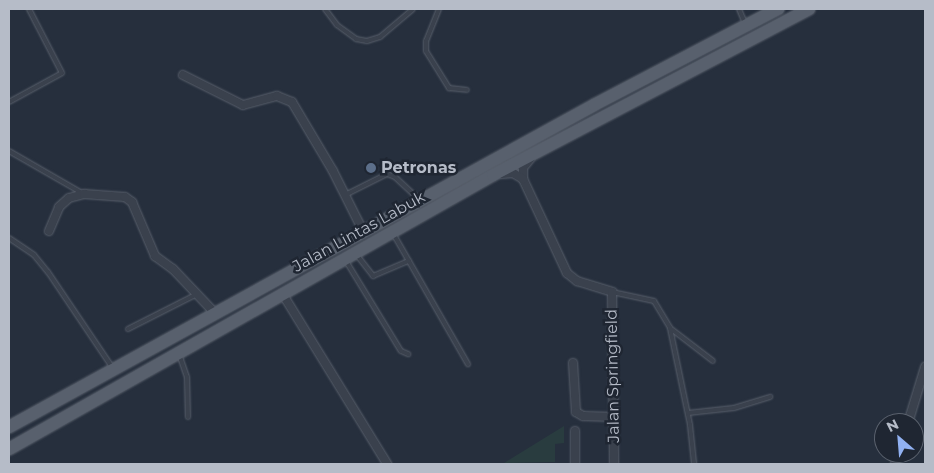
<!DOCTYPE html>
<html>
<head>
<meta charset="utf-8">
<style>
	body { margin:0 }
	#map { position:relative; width:934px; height:473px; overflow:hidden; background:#262f3d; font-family:Montserrat,sans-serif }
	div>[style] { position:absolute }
	.green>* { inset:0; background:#293c3f }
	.roads { filter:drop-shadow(0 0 1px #585f6b) drop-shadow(0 0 1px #585f6b) }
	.service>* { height:4px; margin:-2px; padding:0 2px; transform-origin:2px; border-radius:2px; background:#3a414d }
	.minor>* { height:8px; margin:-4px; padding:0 4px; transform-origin:4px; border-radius:4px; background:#3a414d }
	.primary>* { height:12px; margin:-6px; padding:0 6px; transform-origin:6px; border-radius:6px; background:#58606d }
	.dots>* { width:14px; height:14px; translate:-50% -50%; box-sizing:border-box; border:2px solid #1f2632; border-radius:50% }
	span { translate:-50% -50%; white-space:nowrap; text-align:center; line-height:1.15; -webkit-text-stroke:5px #1f2632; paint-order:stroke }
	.poi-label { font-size:16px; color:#b6bcc8; font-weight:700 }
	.left { translate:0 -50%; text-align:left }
	.street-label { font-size:16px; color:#b6bcc8 }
	.frame { position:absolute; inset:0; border:10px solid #b6bcc8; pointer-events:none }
	.north { position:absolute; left:874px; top:413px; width:50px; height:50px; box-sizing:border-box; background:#1f2632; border:1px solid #5b626e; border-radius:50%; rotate:333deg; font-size:14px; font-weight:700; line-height:20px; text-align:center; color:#b6bcc8 }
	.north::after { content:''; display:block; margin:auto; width:18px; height:22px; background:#91b1f2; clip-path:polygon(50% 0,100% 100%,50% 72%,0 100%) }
</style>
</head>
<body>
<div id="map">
	<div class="green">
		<i style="clip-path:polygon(564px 426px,564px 443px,555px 444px,555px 462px,504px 463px)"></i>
	</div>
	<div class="roads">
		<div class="service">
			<i style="left:325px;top:9px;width:20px;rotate:53deg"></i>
			<i style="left:337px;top:25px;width:24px;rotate:36deg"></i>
			<i style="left:356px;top:39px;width:11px;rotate:10deg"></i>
			<i style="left:367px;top:41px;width:14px;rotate:-17deg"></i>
			<i style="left:380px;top:37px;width:43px;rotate:-40.3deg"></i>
			<i style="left:439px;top:9px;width:35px;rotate:112deg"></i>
			<i style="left:426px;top:41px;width:10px;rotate:90deg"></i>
			<i style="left:426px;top:51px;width:44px;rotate:58.1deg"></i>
			<i style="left:449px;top:88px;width:18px;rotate:6deg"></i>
			<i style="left:739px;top:9px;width:15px;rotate:67deg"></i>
			<i style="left:9px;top:102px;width:60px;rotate:-28.7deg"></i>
			<i style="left:62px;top:73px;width:72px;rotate:-117.3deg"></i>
			<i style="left:9px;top:151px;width:84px;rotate:29.9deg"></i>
			<i style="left:345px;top:195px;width:47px;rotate:-26.6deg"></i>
			<i style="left:387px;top:174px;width:9px;rotate:21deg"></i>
			<i style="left:395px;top:177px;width:33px;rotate:43deg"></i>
			<i style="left:394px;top:235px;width:149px;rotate:60.2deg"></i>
			<i style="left:9px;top:238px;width:30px;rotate:34deg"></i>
			<i style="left:34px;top:255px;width:22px;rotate:51deg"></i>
			<i style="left:48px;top:272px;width:115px;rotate:56deg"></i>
			<i style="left:356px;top:254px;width:28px;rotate:52deg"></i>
			<i style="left:373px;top:276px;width:39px;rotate:-23deg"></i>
			<i style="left:346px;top:261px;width:105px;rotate:58.6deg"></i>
			<i style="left:401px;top:351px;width:8px;rotate:23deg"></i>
			<i style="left:612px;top:292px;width:43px;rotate:12.1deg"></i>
			<i style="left:654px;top:301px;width:31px;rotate:59deg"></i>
			<i style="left:670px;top:328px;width:99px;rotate:78.3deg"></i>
			<i style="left:690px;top:425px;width:39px;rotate:84deg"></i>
			<i style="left:670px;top:328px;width:54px;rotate:37.5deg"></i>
			<i style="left:128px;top:329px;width:77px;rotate:-26.9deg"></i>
			<i style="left:179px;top:354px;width:24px;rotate:71deg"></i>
			<i style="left:187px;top:377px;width:40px;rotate:88.6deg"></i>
			<i style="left:688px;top:413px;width:46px;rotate:-6.2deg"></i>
			<i style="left:734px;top:408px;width:38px;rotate:-17deg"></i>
		</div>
		<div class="minor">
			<i style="left:183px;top:75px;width:67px;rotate:26.6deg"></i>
			<i style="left:243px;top:105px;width:35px;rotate:-15deg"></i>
			<i style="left:277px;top:96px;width:16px;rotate:22deg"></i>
			<i style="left:292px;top:102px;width:80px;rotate:59.3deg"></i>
			<i style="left:333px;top:171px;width:67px;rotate:63.4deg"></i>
			<i style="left:531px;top:158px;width:13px;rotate:129deg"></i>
			<i style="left:523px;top:168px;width:11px;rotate:90deg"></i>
			<i style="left:523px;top:179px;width:104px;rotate:64.9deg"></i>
			<i style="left:567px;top:273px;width:13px;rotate:39deg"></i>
			<i style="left:577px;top:281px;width:37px;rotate:17deg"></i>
			<i style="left:612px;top:292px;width:172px;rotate:89.3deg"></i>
			<i style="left:502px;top:174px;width:11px;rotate:-5deg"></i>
			<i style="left:513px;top:173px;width:12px;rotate:31deg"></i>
			<i style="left:49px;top:231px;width:26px;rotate:-67deg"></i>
			<i style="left:59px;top:207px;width:13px;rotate:-42deg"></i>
			<i style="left:69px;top:198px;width:16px;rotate:-15deg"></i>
			<i style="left:84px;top:194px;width:41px;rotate:4.2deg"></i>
			<i style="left:125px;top:197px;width:9px;rotate:36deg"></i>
			<i style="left:132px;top:202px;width:59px;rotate:66.9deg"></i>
			<i style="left:155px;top:256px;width:22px;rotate:36deg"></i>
			<i style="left:173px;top:269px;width:59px;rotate:46.4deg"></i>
			<i style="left:282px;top:293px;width:201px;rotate:58.4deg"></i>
			<i style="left:573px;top:363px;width:49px;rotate:86.5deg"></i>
			<i style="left:576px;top:412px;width:8px;rotate:30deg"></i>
			<i style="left:583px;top:416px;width:31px;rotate:2deg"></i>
			<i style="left:908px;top:423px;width:59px;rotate:-73.1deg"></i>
			<i style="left:575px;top:431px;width:33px;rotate:90deg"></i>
			<i style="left:895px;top:464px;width:11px;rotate:-75deg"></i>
		</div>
		<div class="primary">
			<i style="left:9px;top:427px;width:668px;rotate:-28.83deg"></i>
			<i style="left:594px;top:105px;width:208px;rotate:-27.6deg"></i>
			<i style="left:9px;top:449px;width:556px;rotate:-29.51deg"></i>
			<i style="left:493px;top:175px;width:357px;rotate:-27.7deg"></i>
		</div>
	</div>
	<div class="dots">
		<i style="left:371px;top:168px;background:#5c6f8a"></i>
	</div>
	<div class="poi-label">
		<span class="left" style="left:381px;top:168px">Petronas</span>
	</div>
	<div class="street-label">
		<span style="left:359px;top:232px;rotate:-29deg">Jalan Lintas Labuk</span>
		<span style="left:613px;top:376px;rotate:-91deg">Jalan Springfield</span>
	</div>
	<div class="frame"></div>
	<div class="north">N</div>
</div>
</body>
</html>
